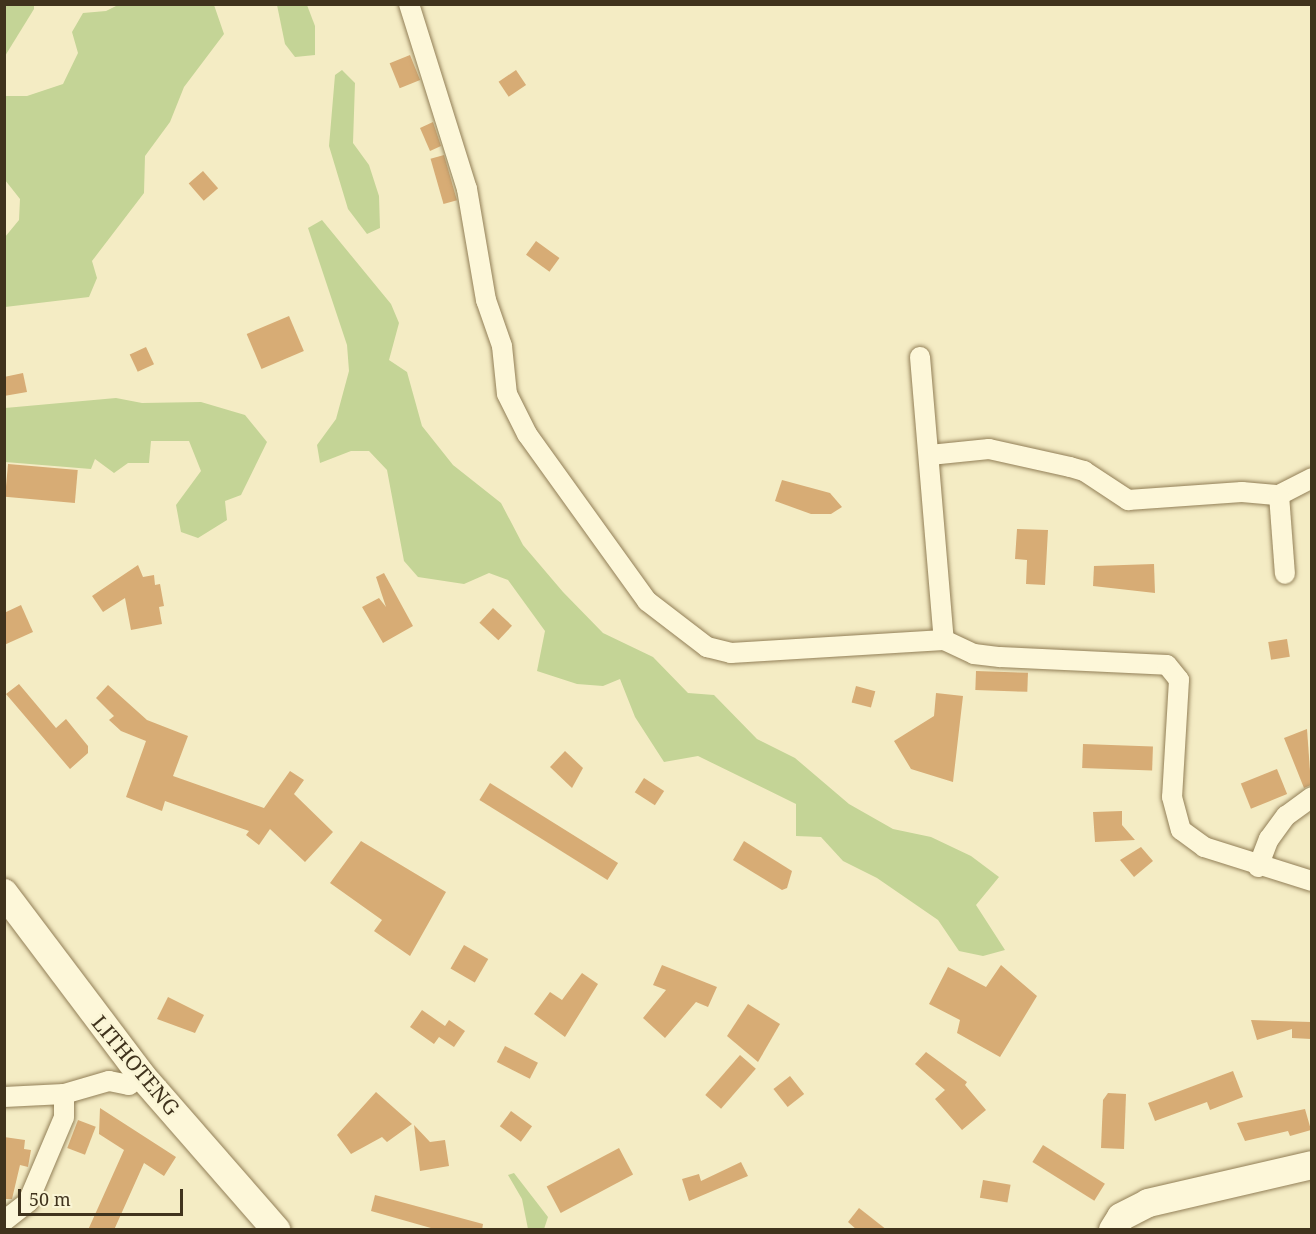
<!DOCTYPE html>
<html>
<head>
<meta charset="utf-8">
<style>
	body { margin:0 }
	#map { position:relative; width:1316px; height:1234px; overflow:hidden; background:#f4ecc4; font-family:"Noto Serif",serif }
	div>[style] { position:absolute }
	.green>* { inset:0; background:#c4d496 }
	.building>* { inset:0; background:#d7ac75; transform-origin:0 0 }
	.roads { filter:drop-shadow(0 0 2px #927f57) drop-shadow(0 0 2px #927f57) }
	.street>* { height:20px; margin:-10px; padding:0 10px; transform-origin:10px; border-radius:10px; background:#fdf7d9 }
	.secondary>* { height:28px; margin:-14px; padding:0 14px; transform-origin:14px; border-radius:14px; background:#fdf7d9 }
	span { translate:-50% -50%; white-space:nowrap; text-align:center; line-height:1.15; -webkit-text-stroke:5px #faf5d5; paint-order:stroke }
	.street-label { font-size:21px; color:#40331d }
	.frame { position:absolute; inset:0; border:6px solid #40331d; pointer-events:none }
	.scale { position:absolute; left:18px; top:1189px; width:165px; height:27px; box-sizing:border-box; border:3px solid #40331d; border-top:0; padding-left:8px; font-size:18px; line-height:21px; white-space:nowrap; color:#40331d; -webkit-text-stroke:4px #faf5d5; paint-order:stroke }
</style>
</head>
<body>
<div id="map">
	<div class="green">
		<i style="clip-path:polygon(5px 4px,34px 5px,34px 9px,5px 56px)"></i>
		<i style="clip-path:polygon(118px 5px,214px 5px,224px 34px,184px 87px,170px 122px,145px 156px,144px 193px,92px 261px,97px 278px,89px 297px,5px 307px,5px 237px,19px 220px,20px 199px,5px 180px,5px 96px,27px 96px,63px 84px,78px 53px,72px 32px,83px 13px,106px 11px)"></i>
		<i style="clip-path:polygon(277px 5px,307px 5px,315px 26px,315px 55px,295px 57px,285px 44px)"></i>
		<i style="clip-path:polygon(342px 70px,355px 83px,353px 143px,369px 165px,379px 196px,380px 228px,367px 234px,348px 209px,329px 146px,335px 75px)"></i>
		<i style="clip-path:polygon(322px 220px,391px 304px,399px 323px,389px 360px,407px 372px,422px 426px,453px 465px,501px 503px,523px 545px,563px 592px,603px 633px,653px 657px,688px 693px,714px 695px,757px 739px,795px 758px,849px 804px,893px 829px,931px 837px,971px 856px,999px 877px,976px 905px,1005px 950px,983px 956px,959px 951px,938px 920px,877px 878px,843px 861px,821px 837px,796px 836px,796px 804px,698px 756px,664px 762px,635px 717px,620px 679px,603px 686px,577px 684px,537px 671px,545px 631px,508px 580px,489px 573px,464px 584px,418px 577px,404px 561px,387px 470px,369px 451px,351px 451px,320px 463px,317px 445px,336px 419px,349px 371px,347px 345px,308px 228px)"></i>
		<i style="clip-path:polygon(116px 398px,142px 403px,201px 402px,245px 415px,267px 442px,241px 495px,225px 501px,227px 520px,198px 538px,181px 532px,176px 505px,201px 471px,189px 441px,151px 441px,149px 463px,128px 463px,114px 473px,95px 459px,91px 469px,5px 462px,5px 408px)"></i>
		<i style="clip-path:polygon(514px 1173px,548px 1217px,544px 1229px,528px 1229px,522px 1199px,508px 1175px)"></i>
	</div>
	<div class="building">
		<i style="left:410px;top:55px;width:27px;height:22px;rotate:68deg"></i>
		<i style="left:516px;top:70px;width:18px;height:21px;rotate:56deg"></i>
		<i style="clip-path:polygon(433px 122px,441px 146px,430px 151px,420px 128px)"></i>
		<i style="left:444px;top:155px;width:47px;height:14px;rotate:74deg"></i>
		<i style="left:203px;top:171px;width:23px;height:19px;rotate:49deg"></i>
		<i style="left:536px;top:241px;width:29px;height:17px;rotate:36deg"></i>
		<i style="left:289px;top:316px;width:38px;height:46px;rotate:67deg"></i>
		<i style="left:146px;top:347px;width:19px;height:18px;rotate:65deg"></i>
		<i style="clip-path:polygon(23px 373px,27px 392px,4px 396px,4px 377px)"></i>
		<i style="left:8px;top:464px;width:70px;height:33px;rotate:5deg"></i>
		<i style="clip-path:polygon(782px 480px,830px 493px,842px 507px,831px 514px,811px 514px,775px 501px)"></i>
		<i style="clip-path:polygon(1017px 529px,1048px 530px,1045px 585px,1026px 584px,1027px 560px,1015px 559px)"></i>
		<i style="clip-path:polygon(1154px 564px,1155px 593px,1093px 586px,1094px 566px)"></i>
		<i style="clip-path:polygon(138px 565px,143px 577px,154px 575px,155px 585px,160px 584px,164px 606px,159px 607px,162px 624px,131px 630px,125px 598px,103px 612px,92px 596px)"></i>
		<i style="clip-path:polygon(384px 573px,413px 626px,383px 643px,362px 607px,379px 598px,386px 607px,376px 577px)"></i>
		<i style="clip-path:polygon(21px 605px,33px 632px,4px 645px,4px 613px)"></i>
		<i style="left:493px;top:608px;width:26px;height:20px;rotate:43deg"></i>
		<i style="left:1287px;top:639px;width:18px;height:19px;rotate:81deg"></i>
		<i style="left:976px;top:671px;width:52px;height:19px;rotate:2deg"></i>
		<i style="clip-path:polygon(19px 684px,56px 728px,66px 719px,88px 746px,88px 753px,70px 769px,6px 694px)"></i>
		<i style="clip-path:polygon(108px 685px,147px 720px,188px 736px,173px 776px,264px 808px,290px 771px,304px 780px,294px 794px,333px 832px,305px 862px,270px 829px,259px 845px,246px 835px,249px 831px,165px 801px,162px 811px,126px 797px,146px 741px,121px 731px,109px 720px,114px 716px,96px 698px)"></i>
		<i style="left:856px;top:686px;width:20px;height:17px;rotate:15deg"></i>
		<i style="clip-path:polygon(936px 693px,963px 696px,953px 782px,911px 769px,894px 741px,934px 716px)"></i>
		<i style="clip-path:polygon(1307px 729px,1311px 785px,1304px 788px,1284px 738px)"></i>
		<i style="left:1083px;top:744px;width:70px;height:24px;rotate:2deg"></i>
		<i style="clip-path:polygon(565px 751px,583px 768px,572px 788px,550px 767px)"></i>
		<i style="left:1277px;top:769px;width:27px;height:39px;rotate:68deg"></i>
		<i style="left:644px;top:778px;width:24px;height:17px;rotate:33deg"></i>
		<i style="left:490px;top:783px;width:151px;height:20px;rotate:32deg"></i>
		<i style="clip-path:polygon(1122px 811px,1122px 825px,1135px 840px,1095px 842px,1093px 812px)"></i>
		<i style="clip-path:polygon(361px 841px,446px 892px,410px 956px,374px 931px,382px 920px,330px 883px)"></i>
		<i style="clip-path:polygon(744px 841px,792px 871px,787px 888px,782px 890px,733px 860px)"></i>
		<i style="clip-path:polygon(1141px 847px,1153px 861px,1134px 877px,1120px 860px)"></i>
		<i style="left:464px;top:945px;width:28px;height:27px;rotate:30deg"></i>
		<i style="clip-path:polygon(662px 965px,717px 987px,708px 1007px,696px 1002px,665px 1038px,643px 1018px,666px 990px,653px 985px)"></i>
		<i style="clip-path:polygon(1001px 965px,1037px 996px,1000px 1057px,957px 1033px,960px 1020px,929px 1004px,948px 967px,986px 987px)"></i>
		<i style="clip-path:polygon(582px 973px,598px 984px,565px 1037px,534px 1014px,550px 992px,562px 1000px)"></i>
		<i style="clip-path:polygon(168px 997px,204px 1015px,195px 1033px,157px 1019px)"></i>
		<i style="clip-path:polygon(748px 1004px,780px 1024px,758px 1062px,727px 1036px)"></i>
		<i style="clip-path:polygon(422px 1010px,445px 1026px,449px 1020px,465px 1031px,454px 1047px,439px 1037px,434px 1044px,410px 1027px)"></i>
		<i style="clip-path:polygon(1251px 1020px,1311px 1022px,1311px 1039px,1292px 1038px,1292px 1029px,1257px 1040px)"></i>
		<i style="left:505px;top:1046px;width:37px;height:18px;rotate:27deg"></i>
		<i style="clip-path:polygon(926px 1052px,967px 1082px,965px 1085px,986px 1110px,962px 1130px,935px 1099px,945px 1090px,915px 1064px)"></i>
		<i style="left:740px;top:1055px;width:21px;height:53px;rotate:41deg"></i>
		<i style="clip-path:polygon(1233px 1071px,1243px 1097px,1210px 1110px,1207px 1102px,1155px 1121px,1148px 1103px)"></i>
		<i style="left:790px;top:1076px;width:23px;height:21px;rotate:52deg"></i>
		<i style="clip-path:polygon(376px 1092px,412px 1124px,387px 1142px,382px 1137px,351px 1154px,337px 1135px)"></i>
		<i style="clip-path:polygon(1108px 1093px,1126px 1094px,1124px 1149px,1101px 1148px,1103px 1100px)"></i>
		<i style="clip-path:polygon(100px 1108px,176px 1157px,164px 1176px,144px 1163px,114px 1230px,88px 1230px,124px 1150px,99px 1134px)"></i>
		<i style="clip-path:polygon(1305px 1109px,1311px 1130px,1290px 1136px,1288px 1131px,1245px 1141px,1237px 1123px)"></i>
		<i style="left:511px;top:1111px;width:26px;height:19px;rotate:36deg"></i>
		<i style="left:78px;top:1120px;width:19px;height:30px;rotate:21deg"></i>
		<i style="clip-path:polygon(414px 1125px,430px 1142px,445px 1140px,449px 1166px,420px 1171px)"></i>
		<i style="clip-path:polygon(4px 1137px,25px 1140px,24px 1149px,31px 1150px,28px 1167px,20px 1165px,12px 1199px,4px 1199px)"></i>
		<i style="left:1043px;top:1145px;width:73px;height:20px;rotate:32deg"></i>
		<i style="left:619px;top:1148px;width:30px;height:82px;rotate:62deg"></i>
		<i style="clip-path:polygon(741px 1162px,748px 1176px,689px 1201px,682px 1179px,699px 1174px,701px 1181px)"></i>
		<i style="left:983px;top:1180px;width:28px;height:18px;rotate:10deg"></i>
		<i style="clip-path:polygon(375px 1195px,483px 1224px,482px 1230px,438px 1230px,371px 1211px)"></i>
		<i style="clip-path:polygon(859px 1208px,887px 1230px,857px 1230px,848px 1222px)"></i>
	</div>
	<div class="roads">
		<div class="street">
			<i style="left:409px;top:4px;width:194px;rotate:72.6deg"></i>
			<i style="left:467px;top:189px;width:113px;rotate:80.3deg"></i>
			<i style="left:486px;top:300px;width:49px;rotate:70.8deg"></i>
			<i style="left:502px;top:346px;width:48px;rotate:84.1deg"></i>
			<i style="left:507px;top:394px;width:45px;rotate:63.4deg"></i>
			<i style="left:527px;top:434px;width:206px;rotate:54.3deg"></i>
			<i style="left:647px;top:601px;width:76px;rotate:37.5deg"></i>
			<i style="left:707px;top:647px;width:25px;rotate:14deg"></i>
			<i style="left:731px;top:653px;width:213px;rotate:-3.5deg"></i>
			<i style="left:920px;top:357px;width:284px;rotate:85.2deg"></i>
			<i style="left:944px;top:640px;width:33px;rotate:25deg"></i>
			<i style="left:974px;top:654px;width:26px;rotate:7deg"></i>
			<i style="left:1000px;top:657px;width:167px;rotate:2.7deg"></i>
			<i style="left:1167px;top:665px;width:19px;rotate:51deg"></i>
			<i style="left:1179px;top:680px;width:117px;rotate:93.4deg"></i>
			<i style="left:1172px;top:797px;width:34px;rotate:75deg"></i>
			<i style="left:1181px;top:830px;width:29px;rotate:36deg"></i>
			<i style="left:1204px;top:847px;width:113px;rotate:17.5deg"></i>
			<i style="left:930px;top:455px;width:59px;rotate:-5.8deg"></i>
			<i style="left:989px;top:449px;width:83px;rotate:12.5deg"></i>
			<i style="left:1070px;top:467px;width:15px;rotate:16deg"></i>
			<i style="left:1084px;top:471px;width:53px;rotate:33.4deg"></i>
			<i style="left:1128px;top:500px;width:114px;rotate:-4deg"></i>
			<i style="left:1242px;top:492px;width:37px;rotate:5deg"></i>
			<i style="left:1279px;top:495px;width:37px;rotate:-27deg"></i>
			<i style="left:1279px;top:495px;width:79px;rotate:85.7deg"></i>
			<i style="left:1258px;top:867px;width:30px;rotate:-69deg"></i>
			<i style="left:1269px;top:839px;width:29px;rotate:-54deg"></i>
			<i style="left:1286px;top:816px;width:32px;rotate:-36deg"></i>
			<i style="left:4px;top:1097px;width:60px;rotate:-2.9deg"></i>
			<i style="left:64px;top:1094px;width:47px;rotate:-16.1deg"></i>
			<i style="left:109px;top:1081px;width:20px;rotate:11deg"></i>
			<i style="left:129px;top:1085px;width:16px;rotate:-40deg"></i>
			<i style="left:4px;top:1221px;width:31px;rotate:-38deg"></i>
			<i style="left:28px;top:1202px;width:92px;rotate:-67deg"></i>
			<i style="left:64px;top:1117px;width:23px;rotate:-90deg"></i>
		</div>
		<div class="secondary">
			<i style="left:4px;top:893px;width:228px;rotate:53deg"></i>
			<i style="left:141px;top:1075px;width:206px;rotate:48.9deg"></i>
			<i style="left:1113px;top:1230px;width:15px;rotate:-58deg"></i>
			<i style="left:1121px;top:1217px;width:30px;rotate:-27deg"></i>
			<i style="left:1148px;top:1203px;width:168px;rotate:-13deg"></i>
		</div>
	</div>
	<div class="street-label">
		<span style="left:136px;top:1065px;rotate:50deg">LITHOTENG</span>
	</div>
	<div class="frame"></div>
	<div class="scale">50 m</div>
</div>
</body>
</html>
